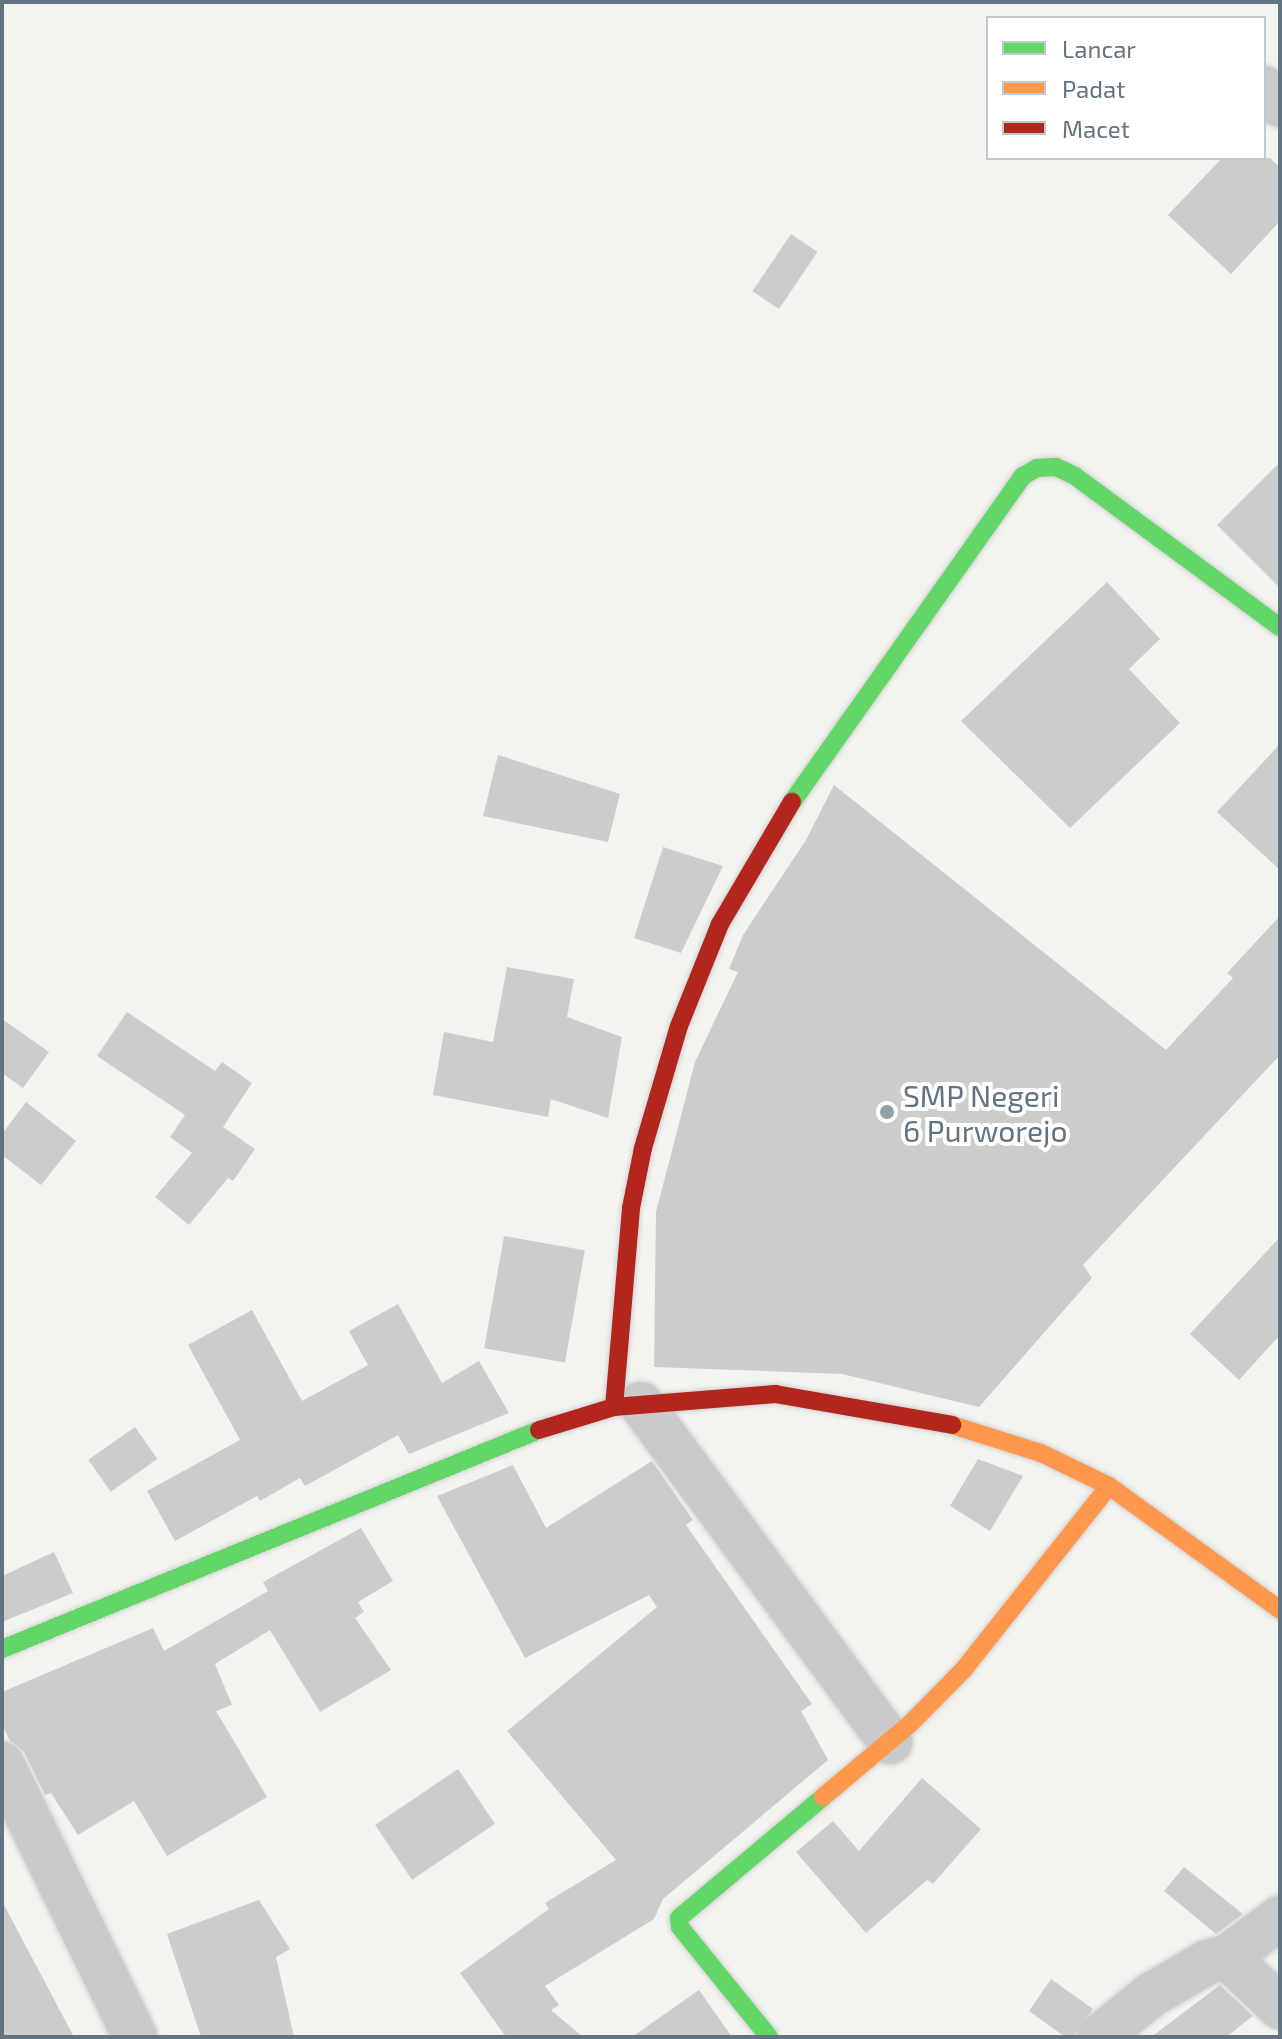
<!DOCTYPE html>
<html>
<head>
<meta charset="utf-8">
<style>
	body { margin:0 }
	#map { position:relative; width:1282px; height:2039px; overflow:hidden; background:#f3f3f0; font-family:"Exo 2",sans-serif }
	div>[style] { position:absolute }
	.building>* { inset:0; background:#cbcdcd; transform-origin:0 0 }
	.roads { filter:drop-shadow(0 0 2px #d0d1d1) drop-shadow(0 0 2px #d0d1d1) }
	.street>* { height:44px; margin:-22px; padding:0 22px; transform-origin:22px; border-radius:22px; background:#c8cacb }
	.fast>* { height:18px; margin:-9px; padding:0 9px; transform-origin:9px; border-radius:9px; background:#63d668 }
	.slow>* { height:18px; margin:-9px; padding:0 9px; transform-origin:9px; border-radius:9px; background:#ff974d }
	.jam>* { height:18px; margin:-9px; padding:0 9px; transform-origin:9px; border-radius:9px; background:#b3261e }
	.dots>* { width:22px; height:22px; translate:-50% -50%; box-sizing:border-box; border:4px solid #fff; border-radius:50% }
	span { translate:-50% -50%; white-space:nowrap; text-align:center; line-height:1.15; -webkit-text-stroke:8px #fff; paint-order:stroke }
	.poi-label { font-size:30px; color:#627481 }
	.left { translate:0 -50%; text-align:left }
	.frame { position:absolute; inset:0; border:4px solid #627481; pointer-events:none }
	.legend { position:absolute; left:986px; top:16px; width:280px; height:144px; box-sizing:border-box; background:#fff; border:2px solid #c0c7cd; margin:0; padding:10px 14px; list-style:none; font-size:24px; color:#627481 }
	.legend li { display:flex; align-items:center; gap:16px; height:40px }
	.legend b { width:40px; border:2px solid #c0c7cd }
</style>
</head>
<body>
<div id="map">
	<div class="building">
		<i style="clip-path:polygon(1222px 158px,1270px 158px,1280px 167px,1280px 221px,1231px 274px,1168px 215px)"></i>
		<i style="left:791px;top:234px;width:32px;height:69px;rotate:34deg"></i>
		<i style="clip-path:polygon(1280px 462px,1280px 588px,1217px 525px)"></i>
		<i style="clip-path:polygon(1107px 582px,1160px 639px,1129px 669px,1180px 723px,1070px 828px,961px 721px)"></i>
		<i style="clip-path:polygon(1280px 744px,1280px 870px,1217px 812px)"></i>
		<i style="clip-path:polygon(498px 755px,620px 794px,608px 842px,483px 816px)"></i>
		<i style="clip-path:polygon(834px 785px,1166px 1050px,1233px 978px,1227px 973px,1280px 916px,1280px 1055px,1083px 1265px,1092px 1278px,979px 1407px,842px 1374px,654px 1367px,656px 1212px,695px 1062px,738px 972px,729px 969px,743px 935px,806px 840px)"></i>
		<i style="clip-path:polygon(663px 847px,723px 866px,681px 953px,634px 938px)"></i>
		<i style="clip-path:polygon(507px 967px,574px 979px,567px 1017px,622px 1037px,608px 1118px,551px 1099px,548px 1117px,433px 1095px,444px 1032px,493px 1042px)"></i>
		<i style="clip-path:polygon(127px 1012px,215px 1071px,222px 1062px,252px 1083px,223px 1127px,255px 1149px,233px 1181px,228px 1178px,189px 1225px,155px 1197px,192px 1153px,170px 1137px,185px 1115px,97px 1056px)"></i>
		<i style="clip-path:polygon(2px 1019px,49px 1052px,23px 1088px,2px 1073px)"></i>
		<i style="clip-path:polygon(26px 1102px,76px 1141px,41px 1185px,2px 1155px,2px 1134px)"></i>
		<i style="left:504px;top:1236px;width:82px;height:114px;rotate:10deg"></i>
		<i style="clip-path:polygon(1280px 1237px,1280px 1335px,1239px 1380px,1190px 1334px)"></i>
		<i style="clip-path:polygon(398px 1304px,442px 1383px,479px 1361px,509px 1413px,409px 1454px,398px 1435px,305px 1486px,300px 1478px,260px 1501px,257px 1496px,175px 1541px,147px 1491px,240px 1440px,188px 1345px,252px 1310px,302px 1401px,368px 1365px,349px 1331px)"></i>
		<i style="left:135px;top:1427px;width:39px;height:57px;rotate:55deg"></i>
		<i style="clip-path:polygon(978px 1459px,1023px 1476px,990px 1531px,950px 1506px)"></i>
		<i style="clip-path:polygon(652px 1461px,693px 1520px,686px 1525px,812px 1704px,801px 1711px,828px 1760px,663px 1899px,654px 1919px,545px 1986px,559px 2005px,551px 2010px,583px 2037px,506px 2037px,460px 1973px,549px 1909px,545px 1903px,616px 1860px,507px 1731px,657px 1607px,649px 1595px,525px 1658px,437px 1496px,513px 1465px,546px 1528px)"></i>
		<i style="clip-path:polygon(361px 1528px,393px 1581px,358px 1602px,364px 1612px,355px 1618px,391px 1670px,320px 1712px,270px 1630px,215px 1664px,232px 1705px,216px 1711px,267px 1797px,167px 1856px,134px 1801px,78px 1835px,51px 1793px,45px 1795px,24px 1752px,10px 1741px,2px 1724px,2px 1692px,153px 1628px,164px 1651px,268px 1591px,263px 1582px)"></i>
		<i style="clip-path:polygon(54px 1552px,73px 1593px,2px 1622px,2px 1576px)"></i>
		<i style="left:458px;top:1769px;width:66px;height:100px;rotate:56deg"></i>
		<i style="clip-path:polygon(922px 1778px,981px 1829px,933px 1884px,927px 1880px,866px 1933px,796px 1852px,833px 1821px,859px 1851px)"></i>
		<i style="clip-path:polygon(1184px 1867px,1243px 1914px,1216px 1934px,1164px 1891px)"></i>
		<i style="clip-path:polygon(259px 1900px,290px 1949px,276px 1957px,294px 2037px,201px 2037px,167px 1934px)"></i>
		<i style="clip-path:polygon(2px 1901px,74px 2037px,2px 2037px)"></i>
		<i style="clip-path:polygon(1051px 1979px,1093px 2009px,1074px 2037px,1065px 2037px,1029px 2011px)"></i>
		<i style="clip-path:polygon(1220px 1985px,1253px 2016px,1226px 2037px,1151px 2037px)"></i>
		<i style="clip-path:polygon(699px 1990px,732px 2037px,632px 2037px)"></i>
	</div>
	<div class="roads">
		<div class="street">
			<i style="left:1264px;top:88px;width:23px;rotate:47deg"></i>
			<i style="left:641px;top:1404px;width:420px;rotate:53.6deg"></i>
			<i style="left:2px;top:1764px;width:304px;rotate:64deg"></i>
			<i style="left:1227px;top:1957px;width:73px;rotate:43.3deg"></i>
			<i style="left:1099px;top:2037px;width:67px;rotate:-38.9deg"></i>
			<i style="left:1151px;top:1995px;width:66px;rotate:-30.1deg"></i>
			<i style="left:1208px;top:1962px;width:20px;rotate:-15deg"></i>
			<i style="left:1227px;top:1957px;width:66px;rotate:-36.3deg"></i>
		</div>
		<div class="fast">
			<i style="left:792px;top:802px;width:400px;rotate:-54.7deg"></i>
			<i style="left:1023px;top:476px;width:16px;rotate:-30deg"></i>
			<i style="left:1037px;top:468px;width:19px;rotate:-3deg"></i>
			<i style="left:1056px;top:467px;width:21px;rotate:25deg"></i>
			<i style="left:1075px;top:476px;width:255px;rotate:36.4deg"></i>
			<i style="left:2px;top:1649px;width:580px;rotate:-22.19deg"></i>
			<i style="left:769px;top:2037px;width:141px;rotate:-129deg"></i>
			<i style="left:680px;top:1927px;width:9px;rotate:-96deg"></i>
			<i style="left:679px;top:1918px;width:188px;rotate:-40deg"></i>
		</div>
		<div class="slow">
			<i style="left:952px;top:1425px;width:93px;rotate:17.5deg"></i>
			<i style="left:1041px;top:1453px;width:76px;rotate:25.9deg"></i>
			<i style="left:1109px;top:1486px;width:211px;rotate:35.9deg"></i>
			<i style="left:823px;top:1797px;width:114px;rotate:-40deg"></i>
			<i style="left:910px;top:1724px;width:77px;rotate:-45.5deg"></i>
			<i style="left:964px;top:1669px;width:233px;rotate:-51.6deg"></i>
		</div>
		<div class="jam">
			<i style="left:614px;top:1407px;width:200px;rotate:-85.1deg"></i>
			<i style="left:631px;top:1208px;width:61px;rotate:-78.7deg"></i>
			<i style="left:643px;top:1148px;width:127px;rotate:-73.6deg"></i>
			<i style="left:679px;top:1026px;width:110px;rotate:-68.1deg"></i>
			<i style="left:720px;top:924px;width:142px;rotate:-59.5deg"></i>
			<i style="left:539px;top:1430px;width:78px;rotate:-17deg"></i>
			<i style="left:614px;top:1407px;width:162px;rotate:-4.6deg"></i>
			<i style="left:775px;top:1394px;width:180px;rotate:9.9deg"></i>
		</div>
	</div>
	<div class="dots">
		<i style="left:887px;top:1112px;background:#95a0a8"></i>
	</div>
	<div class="poi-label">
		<span class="left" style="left:903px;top:1112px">SMP Negeri<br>6 Purworejo</span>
	</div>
	<div class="frame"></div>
	<ul class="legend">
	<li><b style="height:10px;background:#63d668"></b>Lancar</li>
	<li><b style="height:10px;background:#ff974d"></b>Padat</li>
	<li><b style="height:10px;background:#b3261e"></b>Macet</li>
	</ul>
</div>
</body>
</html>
